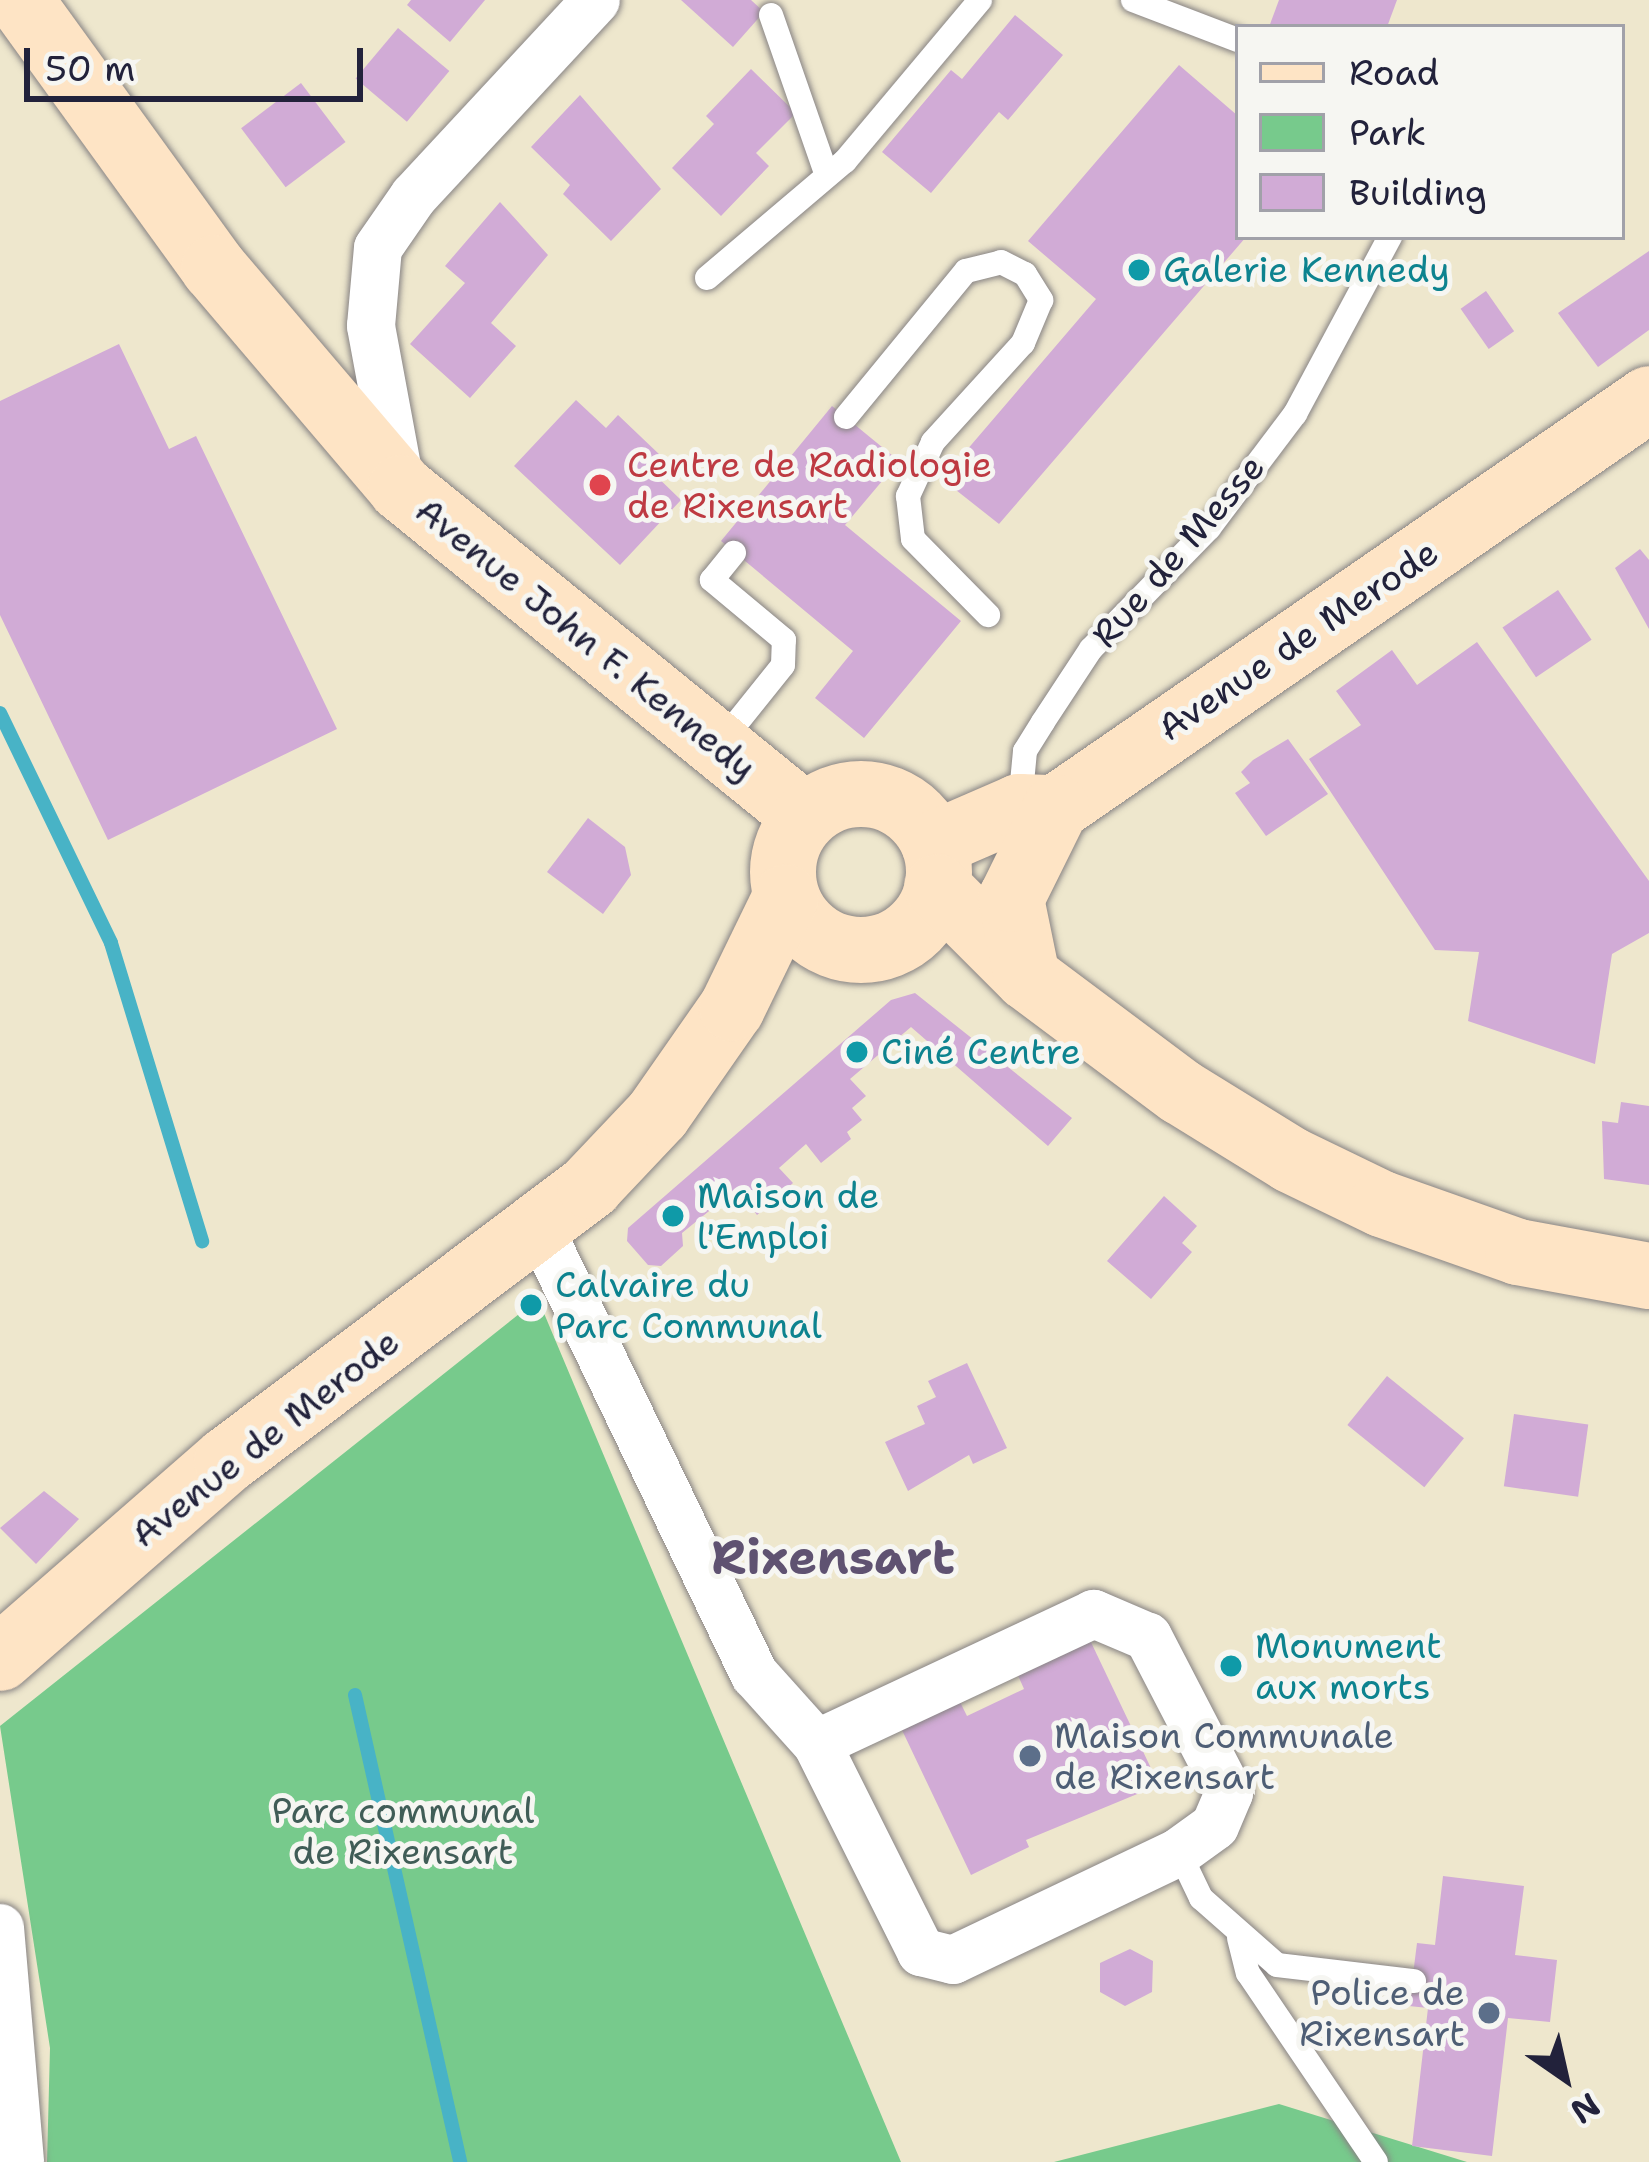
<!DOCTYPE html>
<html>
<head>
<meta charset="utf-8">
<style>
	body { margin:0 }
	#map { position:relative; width:1649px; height:2162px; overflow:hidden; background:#eee7cd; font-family:"Shantell Sans",sans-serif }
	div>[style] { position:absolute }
	.green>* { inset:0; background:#77ca8c }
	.stream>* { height:14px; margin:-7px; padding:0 7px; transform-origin:7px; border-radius:7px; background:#48b3c6 }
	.building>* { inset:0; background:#d1abd6; transform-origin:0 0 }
	.roads { filter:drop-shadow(0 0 3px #888484) drop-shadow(0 0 3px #888484) }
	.lane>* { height:24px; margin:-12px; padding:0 12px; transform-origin:12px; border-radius:12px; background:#fff }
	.street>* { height:48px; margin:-24px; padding:0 24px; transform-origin:24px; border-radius:24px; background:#fff }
	.secondary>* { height:66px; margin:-33px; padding:0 33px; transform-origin:33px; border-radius:33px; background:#fee4c5 }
	.secondary>.ring { margin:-33px; padding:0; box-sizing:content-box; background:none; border:66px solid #fee4c5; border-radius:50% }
	.dots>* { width:33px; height:33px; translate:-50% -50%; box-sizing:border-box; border:6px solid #f6f6f2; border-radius:50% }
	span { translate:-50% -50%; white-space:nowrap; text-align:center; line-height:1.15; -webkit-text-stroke:10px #f6f6f2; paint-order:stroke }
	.culture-label { font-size:36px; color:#0d838f }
	.left { translate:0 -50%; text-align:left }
	.health-label { font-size:36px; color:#be3a42 }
	.street-label { font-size:36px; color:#22223b }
	.service-label { font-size:36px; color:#4e5e75 }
	.right { translate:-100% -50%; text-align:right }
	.park-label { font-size:36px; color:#405d57 }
	.district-label { font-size:48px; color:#5f5271; font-weight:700 }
	.legend { position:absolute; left:1235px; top:24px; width:390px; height:216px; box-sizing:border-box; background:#f6f6f2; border:3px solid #a1a1a9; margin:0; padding:15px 21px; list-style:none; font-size:36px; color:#22223b }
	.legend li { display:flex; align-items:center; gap:24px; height:60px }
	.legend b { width:60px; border:3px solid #a1a1a9 }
	.north { position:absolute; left:1505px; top:2018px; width:120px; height:120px; -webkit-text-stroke:9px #f6f6f2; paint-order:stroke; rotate:146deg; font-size:33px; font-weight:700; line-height:48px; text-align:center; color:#22223b }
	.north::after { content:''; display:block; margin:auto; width:42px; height:54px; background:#22223b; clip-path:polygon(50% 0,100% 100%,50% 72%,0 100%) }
	.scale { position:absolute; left:24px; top:48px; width:339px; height:54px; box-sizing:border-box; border:6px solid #22223b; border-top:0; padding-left:15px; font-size:36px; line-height:42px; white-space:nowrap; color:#22223b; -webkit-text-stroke:9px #f6f6f2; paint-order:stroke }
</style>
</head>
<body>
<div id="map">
	<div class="green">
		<i style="clip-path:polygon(538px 1299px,901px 2162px,47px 2162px,50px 2048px,0 1726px)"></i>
		<i style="clip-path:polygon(1279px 2104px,1467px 2162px,1054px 2162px)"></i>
	</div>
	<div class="stream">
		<i style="left:0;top:713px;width:255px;rotate:64.2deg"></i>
		<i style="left:111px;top:943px;width:312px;rotate:73deg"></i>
		<i style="left:355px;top:1695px;width:479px;rotate:77.3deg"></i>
	</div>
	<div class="building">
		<i style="clip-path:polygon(411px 0,485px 0,450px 42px,407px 5px)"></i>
		<i style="clip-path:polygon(681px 0,751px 0,764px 12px,733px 47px)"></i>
		<i style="clip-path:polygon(1279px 0,1397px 0,1387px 27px,1269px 27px)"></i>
		<i style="clip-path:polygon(1015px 15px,1063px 55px,1008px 120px,999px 112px,931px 193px,882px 152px,951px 70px,962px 79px)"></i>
		<i style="left:398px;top:28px;width:67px;height:66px;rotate:40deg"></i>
		<i style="clip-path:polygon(1179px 65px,1238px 116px,1238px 237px,1246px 237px,999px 524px,942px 479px,1096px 299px,1028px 241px)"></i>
		<i style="clip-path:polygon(751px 69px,796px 113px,756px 153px,769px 166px,721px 216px,672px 168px,714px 124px,706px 116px)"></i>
		<i style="left:301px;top:83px;width:74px;height:75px;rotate:53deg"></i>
		<i style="clip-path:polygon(580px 95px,661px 189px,611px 241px,563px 194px,570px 185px,531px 147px)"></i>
		<i style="clip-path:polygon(500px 202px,548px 255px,491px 323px,516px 346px,470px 398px,410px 344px,465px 283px,445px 266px)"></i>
		<i style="clip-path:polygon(1649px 251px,1649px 330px,1598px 367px,1558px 313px)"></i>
		<i style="left:1486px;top:291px;width:49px;height:31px;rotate:55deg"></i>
		<i style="clip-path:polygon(119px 344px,169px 449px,196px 436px,337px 729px,108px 840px,0 615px,0 401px)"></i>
		<i style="clip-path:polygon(576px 400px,606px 428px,618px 415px,661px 456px,649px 469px,681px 500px,620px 565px,514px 466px)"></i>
		<i style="clip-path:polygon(832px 406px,899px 461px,845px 525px,961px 621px,864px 738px,815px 698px,853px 651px,721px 541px)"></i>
		<i style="clip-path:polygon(1640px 549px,1649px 560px,1649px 629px,1615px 568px)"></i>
		<i style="left:1558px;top:590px;width:60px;height:67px;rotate:56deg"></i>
		<i style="clip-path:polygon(1477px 642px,1649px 881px,1649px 933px,1612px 954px,1595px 1064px,1468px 1021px,1479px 952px,1435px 950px,1309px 759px,1361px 725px,1336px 691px,1392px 650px,1417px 685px)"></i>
		<i style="clip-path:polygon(1288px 739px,1328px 794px,1266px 836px,1235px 793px,1250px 783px,1241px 772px,1253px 760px)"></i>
		<i style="clip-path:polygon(588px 818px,625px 847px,631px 875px,603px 914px,547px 872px)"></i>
		<i style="clip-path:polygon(915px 993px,1072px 1118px,1048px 1146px,911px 1027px,850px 1079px,866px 1096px,852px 1108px,862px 1120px,847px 1132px,851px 1139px,821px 1163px,806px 1144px,779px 1168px,793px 1183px,757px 1215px,744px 1198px,727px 1212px,719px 1203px,682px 1233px,683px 1246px,661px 1266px,648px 1265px,627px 1241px,628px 1228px,891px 1000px)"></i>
		<i style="clip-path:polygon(1621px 1102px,1649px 1106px,1649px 1185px,1604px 1179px,1602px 1121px,1618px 1123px)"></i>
		<i style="clip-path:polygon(1164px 1196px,1197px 1226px,1182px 1243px,1192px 1252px,1151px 1299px,1107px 1261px)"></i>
		<i style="clip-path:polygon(967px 1363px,1007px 1448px,973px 1464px,969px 1455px,908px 1491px,885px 1442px,925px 1424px,917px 1406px,936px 1397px,928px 1381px)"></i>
		<i style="left:1387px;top:1376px;width:99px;height:63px;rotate:39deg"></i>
		<i style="left:1514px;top:1414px;width:75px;height:73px;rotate:8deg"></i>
		<i style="clip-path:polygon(44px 1491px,79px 1519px,36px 1564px,0 1528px)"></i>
		<i style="clip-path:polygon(1089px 1638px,1159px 1785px,1026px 1840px,1029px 1847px,971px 1875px,901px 1728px,959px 1700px,967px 1716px,1024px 1689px,1017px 1673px)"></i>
		<i style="clip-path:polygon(1443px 1876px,1524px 1886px,1515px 1955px,1557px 1960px,1550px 2022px,1508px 2018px,1492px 2156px,1412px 2146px,1428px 2008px,1409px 2006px,1417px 1943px,1435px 1945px)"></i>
		<i style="clip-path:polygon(1130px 1949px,1153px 1961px,1152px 1992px,1125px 2006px,1100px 1992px,1100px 1963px)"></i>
	</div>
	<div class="roads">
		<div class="lane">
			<i style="left:1133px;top:0;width:112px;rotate:20.9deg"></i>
			<i style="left:771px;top:15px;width:170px;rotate:70.8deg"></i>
			<i style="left:707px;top:278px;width:181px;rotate:-40.3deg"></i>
			<i style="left:845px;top:161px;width:210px;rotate:-50deg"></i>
			<i style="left:846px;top:417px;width:189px;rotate:-50.6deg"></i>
			<i style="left:966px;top:271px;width:36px;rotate:-14deg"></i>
			<i style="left:1001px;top:262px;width:27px;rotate:27deg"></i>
			<i style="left:1025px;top:274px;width:31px;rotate:58deg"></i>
			<i style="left:1041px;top:300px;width:47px;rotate:112.7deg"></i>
			<i style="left:1023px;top:343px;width:134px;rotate:132.3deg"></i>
			<i style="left:933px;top:442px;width:60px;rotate:114.8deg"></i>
			<i style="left:908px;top:496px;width:43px;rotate:83.4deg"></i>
			<i style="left:913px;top:539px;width:107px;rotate:45.4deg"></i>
			<i style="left:719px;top:745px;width:102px;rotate:-51.3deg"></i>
			<i style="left:783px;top:665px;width:25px;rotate:-88deg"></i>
			<i style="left:784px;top:640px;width:94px;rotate:-140.2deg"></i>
			<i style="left:712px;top:580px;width:35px;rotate:-51deg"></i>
			<i style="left:1020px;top:804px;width:53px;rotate:-84.6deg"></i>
			<i style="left:1025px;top:751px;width:34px;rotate:-58deg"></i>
			<i style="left:1043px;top:722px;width:87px;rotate:-56.7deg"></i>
			<i style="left:1091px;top:649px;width:169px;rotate:-45.7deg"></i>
			<i style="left:1209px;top:528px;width:143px;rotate:-53deg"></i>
			<i style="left:1295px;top:414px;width:201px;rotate:-61.8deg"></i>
			<i style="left:1179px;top:1852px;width:51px;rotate:64.4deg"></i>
			<i style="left:1201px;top:1898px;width:101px;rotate:41.4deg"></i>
			<i style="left:1277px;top:1965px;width:138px;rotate:6.7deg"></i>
			<i style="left:1239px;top:1938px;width:36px;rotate:76deg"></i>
			<i style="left:1248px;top:1973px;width:228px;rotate:55.9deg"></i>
		</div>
		<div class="street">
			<i style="left:401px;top:488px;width:165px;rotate:-100.5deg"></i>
			<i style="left:371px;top:326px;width:78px;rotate:-84.9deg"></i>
			<i style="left:378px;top:248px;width:63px;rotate:-55.3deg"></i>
			<i style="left:414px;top:196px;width:267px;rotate:-47.1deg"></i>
			<i style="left:540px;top:1229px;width:495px;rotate:64.3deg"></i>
			<i style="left:755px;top:1675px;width:93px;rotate:48.1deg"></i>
			<i style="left:817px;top:1744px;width:233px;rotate:63.4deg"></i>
			<i style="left:921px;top:1952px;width:33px;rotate:14deg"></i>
			<i style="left:953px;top:1960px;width:250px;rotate:-25.5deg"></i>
			<i style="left:1179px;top:1852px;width:44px;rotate:-35.8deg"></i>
			<i style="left:1215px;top:1826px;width:36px;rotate:-67deg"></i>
			<i style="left:1229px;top:1793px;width:176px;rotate:-117.4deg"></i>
			<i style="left:1148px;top:1637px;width:59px;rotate:-156.9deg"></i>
			<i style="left:1094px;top:1614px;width:306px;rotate:154.9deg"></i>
			<i style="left:0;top:1928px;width:235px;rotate:85.1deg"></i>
		</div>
		<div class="secondary">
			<i style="left:20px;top:0;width:331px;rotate:54.1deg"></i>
			<i style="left:214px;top:268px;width:289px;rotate:49.6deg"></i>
			<i style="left:401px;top:488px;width:520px;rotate:39.07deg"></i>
			<i class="ring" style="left:783px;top:794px;width:90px;height:90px"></i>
			<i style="left:934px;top:844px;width:93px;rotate:-23.5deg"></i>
			<i style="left:1019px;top:807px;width:37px;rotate:2deg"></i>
			<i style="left:1056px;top:808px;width:720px;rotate:-34.59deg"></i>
			<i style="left:937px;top:887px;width:127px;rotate:45deg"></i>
			<i style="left:1027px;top:977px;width:192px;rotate:36.8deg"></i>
			<i style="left:1181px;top:1092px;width:129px;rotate:31.7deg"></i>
			<i style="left:1291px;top:1160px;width:101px;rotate:25.8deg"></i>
			<i style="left:1382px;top:1204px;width:144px;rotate:19.4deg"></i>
			<i style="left:1518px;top:1252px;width:133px;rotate:10.4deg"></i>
			<i style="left:1027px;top:977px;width:80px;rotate:-101.6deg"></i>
			<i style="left:1011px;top:899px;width:102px;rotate:-63.7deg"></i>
			<i style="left:0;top:1658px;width:301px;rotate:-41.1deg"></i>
			<i style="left:227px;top:1460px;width:455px;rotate:-37deg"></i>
			<i style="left:590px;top:1186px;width:99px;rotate:-46.6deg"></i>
			<i style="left:658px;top:1114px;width:129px;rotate:-55.1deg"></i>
			<i style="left:732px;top:1008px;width:123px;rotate:-64.1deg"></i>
		</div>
	</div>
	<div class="dots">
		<i style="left:1139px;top:270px;background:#0f9aa8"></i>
		<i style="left:600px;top:485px;background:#e0444e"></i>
		<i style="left:857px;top:1052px;background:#0f9aa8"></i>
		<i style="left:673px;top:1216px;background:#0f9aa8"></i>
		<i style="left:531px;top:1305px;background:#0f9aa8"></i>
		<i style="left:1231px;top:1666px;background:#0f9aa8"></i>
		<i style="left:1030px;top:1756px;background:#5c6f8a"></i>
		<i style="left:1489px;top:2013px;background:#5c6f8a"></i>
	</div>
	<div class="culture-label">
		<span class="left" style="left:1163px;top:270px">Galerie Kennedy</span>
		<span class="left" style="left:881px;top:1052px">Ciné Centre</span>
		<span class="left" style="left:697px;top:1216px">Maison de<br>l'Emploi</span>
		<span class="left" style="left:555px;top:1305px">Calvaire du<br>Parc Communal</span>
		<span class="left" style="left:1255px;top:1666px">Monument<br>aux morts</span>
	</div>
	<div class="health-label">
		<span class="left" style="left:627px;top:485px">Centre de Radiologie<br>de Rixensart</span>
	</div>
	<div class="street-label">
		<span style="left:1178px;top:551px;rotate:-49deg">Rue de Messe</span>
		<span style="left:586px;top:639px;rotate:39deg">Avenue John F. Kennedy</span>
		<span style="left:1298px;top:640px;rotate:-34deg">Avenue de Merode</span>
		<span style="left:265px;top:1438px;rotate:-38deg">Avenue de Merode</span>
	</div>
	<div class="service-label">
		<span class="left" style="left:1054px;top:1756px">Maison Communale<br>de Rixensart</span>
		<span class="right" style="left:1465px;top:2013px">Police de<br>Rixensart</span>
	</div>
	<div class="park-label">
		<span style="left:403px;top:1831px">Parc communal<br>de Rixensart</span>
	</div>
	<div class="district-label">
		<span style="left:833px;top:1558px">Rixensart</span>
	</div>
	<ul class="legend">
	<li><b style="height:15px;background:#fee4c5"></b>Road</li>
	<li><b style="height:33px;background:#77ca8c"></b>Park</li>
	<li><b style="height:33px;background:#d1abd6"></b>Building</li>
	</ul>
	<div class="north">N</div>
	<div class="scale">50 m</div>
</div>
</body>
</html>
